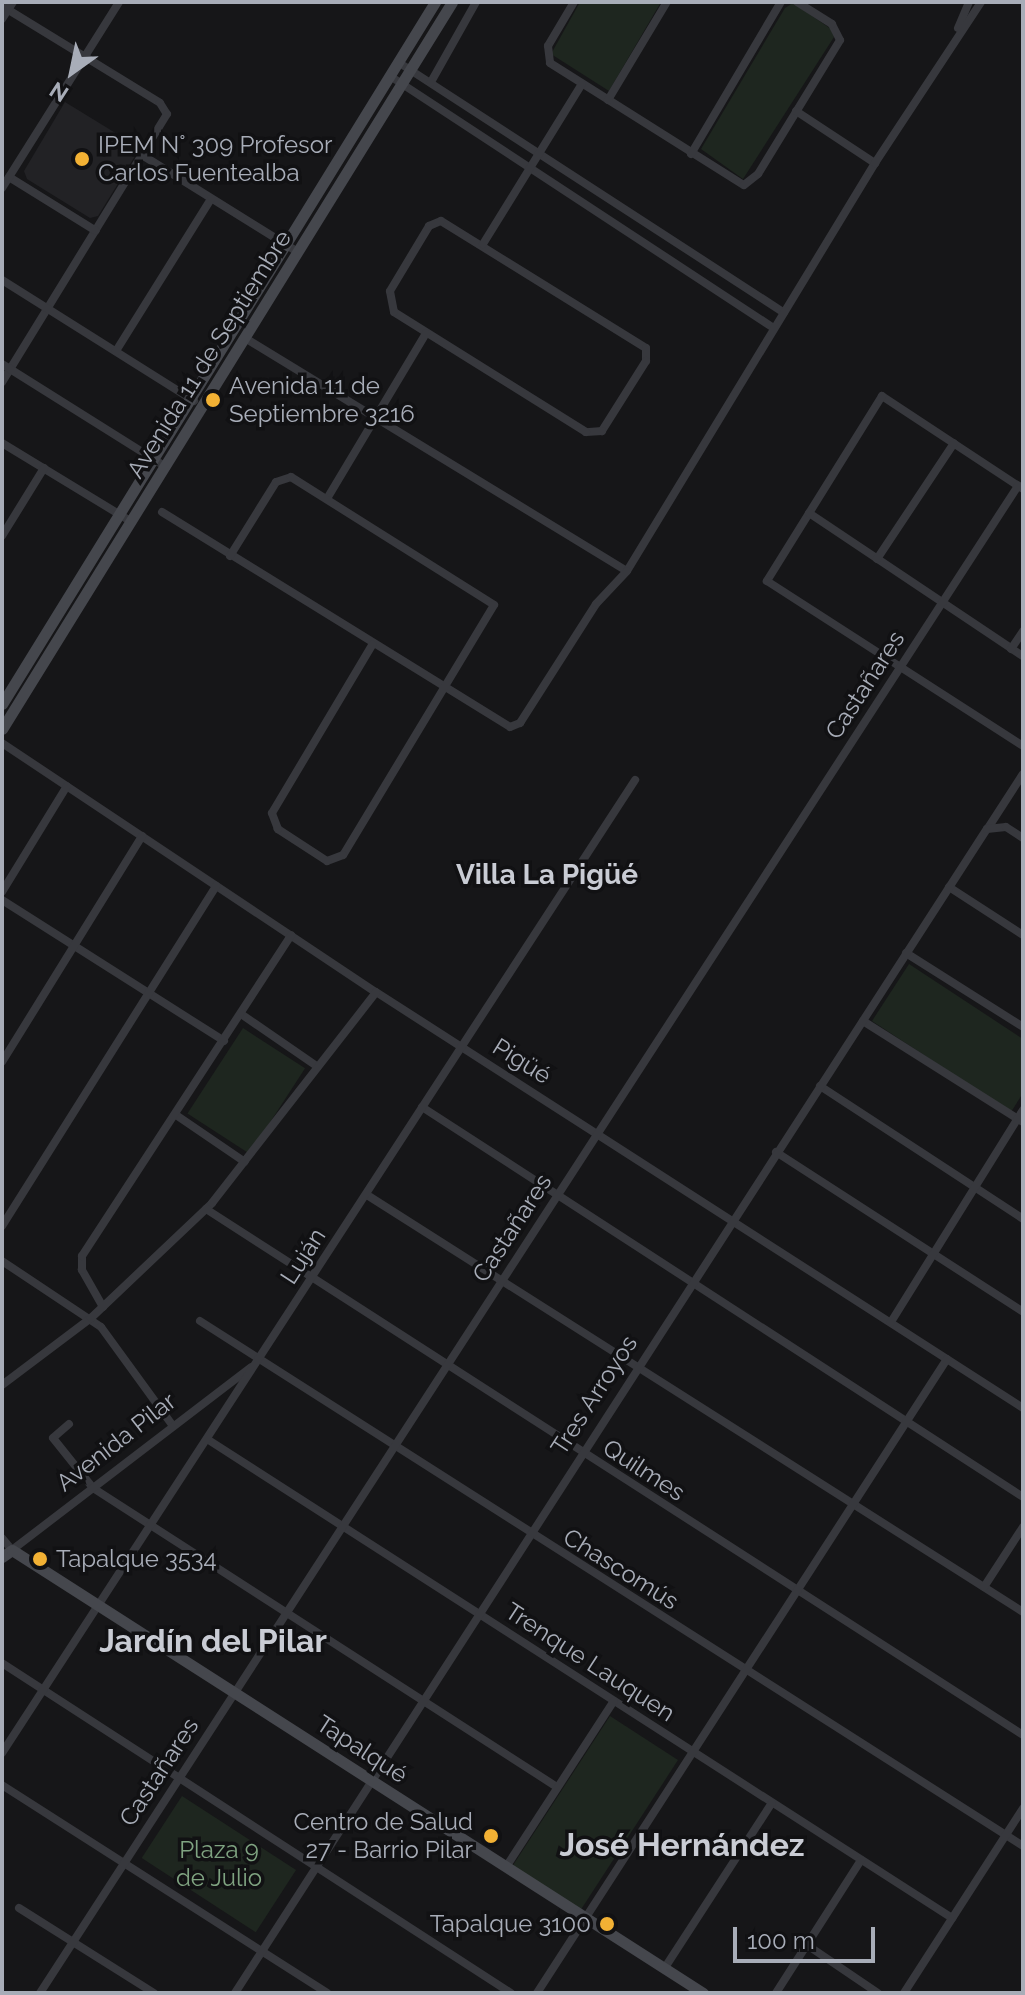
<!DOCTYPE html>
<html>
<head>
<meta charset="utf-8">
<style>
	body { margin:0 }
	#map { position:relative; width:1025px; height:1995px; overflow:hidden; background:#161618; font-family:Raleway,sans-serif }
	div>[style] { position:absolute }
	.built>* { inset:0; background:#222225 }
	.green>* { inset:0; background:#1e261f; transform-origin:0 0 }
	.minor>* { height:8px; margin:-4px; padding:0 4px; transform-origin:4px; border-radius:4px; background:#37383d }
	.secondary>* { height:11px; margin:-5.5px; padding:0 5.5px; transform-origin:5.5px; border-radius:5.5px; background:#45474d }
	.dots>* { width:22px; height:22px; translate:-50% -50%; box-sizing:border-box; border:4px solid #111113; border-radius:50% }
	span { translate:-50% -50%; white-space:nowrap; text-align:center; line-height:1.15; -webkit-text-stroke:7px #111113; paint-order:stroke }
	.poi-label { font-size:24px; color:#a8adb8 }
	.left { translate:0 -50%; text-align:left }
	.right { translate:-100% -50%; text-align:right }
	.street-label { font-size:24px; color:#a8adb8 }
	.park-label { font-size:24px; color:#7fa381 }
	.quarter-label { font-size:28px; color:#c9ccd4; font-weight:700 }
	.district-label { font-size:32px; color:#c9ccd4; font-weight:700 }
	.frame { position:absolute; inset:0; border:4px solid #a8adb8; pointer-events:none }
	.north { position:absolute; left:32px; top:32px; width:80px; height:80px; -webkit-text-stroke:6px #111113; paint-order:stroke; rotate:213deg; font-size:22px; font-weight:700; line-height:32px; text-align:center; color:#a8adb8 }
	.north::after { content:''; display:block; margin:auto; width:28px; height:36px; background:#a8adb8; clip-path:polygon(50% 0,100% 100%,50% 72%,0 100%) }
	.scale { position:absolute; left:733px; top:1927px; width:142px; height:36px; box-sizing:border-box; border:4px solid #a8adb8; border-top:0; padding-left:10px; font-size:24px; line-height:28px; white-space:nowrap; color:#a8adb8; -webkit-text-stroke:6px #111113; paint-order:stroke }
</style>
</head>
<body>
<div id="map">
	<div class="built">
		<i style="clip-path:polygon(65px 102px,140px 148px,98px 216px,90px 218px,27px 179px,24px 171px)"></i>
	</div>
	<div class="green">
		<i style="clip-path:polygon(580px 2px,661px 2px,609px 91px,551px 54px)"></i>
		<i style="clip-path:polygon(793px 3px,831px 29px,834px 37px,743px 179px,701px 149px,785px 8px)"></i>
		<i style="clip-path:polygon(909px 964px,1023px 1039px,1023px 1093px,1011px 1112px,872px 1021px)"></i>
		<i style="left:243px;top:1028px;width:74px;height:102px;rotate:33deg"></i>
		<i style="left:610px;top:1716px;width:81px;height:184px;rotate:33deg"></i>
		<i style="left:182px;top:1796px;width:136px;height:74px;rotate:33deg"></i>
	</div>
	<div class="minor">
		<i style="left:574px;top:2px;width:51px;rotate:120.6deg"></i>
		<i style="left:548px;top:46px;width:17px;rotate:83deg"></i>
		<i style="left:550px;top:63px;width:229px;rotate:32.2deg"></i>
		<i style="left:744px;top:185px;width:18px;rotate:-38deg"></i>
		<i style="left:758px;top:174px;width:157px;rotate:-58.5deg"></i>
		<i style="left:840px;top:40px;width:18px;rotate:-117deg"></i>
		<i style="left:832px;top:24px;width:41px;rotate:-147.8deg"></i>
		<i style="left:2px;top:6px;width:185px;rotate:31.5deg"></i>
		<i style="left:160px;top:103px;width:13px;rotate:58deg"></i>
		<i style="left:167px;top:114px;width:315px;rotate:121.6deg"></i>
		<i style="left:2px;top:19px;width:20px;rotate:-57deg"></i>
		<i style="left:958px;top:28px;width:28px;rotate:-67deg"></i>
		<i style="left:398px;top:62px;width:460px;rotate:33deg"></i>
		<i style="left:390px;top:76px;width:459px;rotate:33.3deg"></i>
		<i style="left:431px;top:82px;width:92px;rotate:-60.6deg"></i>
		<i style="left:608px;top:100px;width:114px;rotate:-59deg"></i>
		<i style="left:796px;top:111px;width:95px;rotate:33.4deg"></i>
		<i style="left:691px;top:154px;width:177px;rotate:-59.4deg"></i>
		<i style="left:142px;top:155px;width:184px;rotate:31.9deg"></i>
		<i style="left:9px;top:177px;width:102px;rotate:31.8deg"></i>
		<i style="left:2px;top:188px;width:220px;rotate:-57.8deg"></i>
		<i style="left:441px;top:221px;width:241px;rotate:31.8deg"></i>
		<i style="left:646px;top:348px;width:13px;rotate:90deg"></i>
		<i style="left:646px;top:361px;width:83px;rotate:122.2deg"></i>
		<i style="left:602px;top:431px;width:16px;rotate:176deg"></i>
		<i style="left:586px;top:432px;width:226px;rotate:-148deg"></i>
		<i style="left:394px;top:312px;width:21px;rotate:-101deg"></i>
		<i style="left:390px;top:291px;width:76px;rotate:-59deg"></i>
		<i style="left:429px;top:226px;width:13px;rotate:-23deg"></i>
		<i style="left:483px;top:244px;width:188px;rotate:-58.3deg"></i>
		<i style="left:2px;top:280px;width:227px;rotate:32.2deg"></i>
		<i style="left:245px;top:338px;width:447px;rotate:31.4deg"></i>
		<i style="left:627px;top:571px;width:477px;rotate:-58.7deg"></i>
		<i style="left:875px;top:163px;width:193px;rotate:-56.6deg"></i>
		<i style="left:116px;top:351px;width:179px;rotate:-58deg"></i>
		<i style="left:2px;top:364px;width:194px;rotate:32.1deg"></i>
		<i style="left:2px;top:443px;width:152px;rotate:31.3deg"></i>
		<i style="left:1023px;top:489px;width:169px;rotate:-146.6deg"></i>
		<i style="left:882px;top:396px;width:218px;rotate:121.9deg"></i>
		<i style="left:767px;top:581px;width:305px;rotate:32.8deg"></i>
		<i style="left:328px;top:497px;width:191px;rotate:-59.1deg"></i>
		<i style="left:162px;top:512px;width:409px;rotate:31.7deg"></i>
		<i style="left:510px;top:727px;width:11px;rotate:-22deg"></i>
		<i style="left:520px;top:723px;width:141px;rotate:-57.4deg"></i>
		<i style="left:596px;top:604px;width:45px;rotate:-46.8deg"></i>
		<i style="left:809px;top:513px;width:257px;rotate:33.8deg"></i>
		<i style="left:2px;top:536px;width:80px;rotate:-58.3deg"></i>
		<i style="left:230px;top:556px;width:87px;rotate:-58.1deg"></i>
		<i style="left:276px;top:482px;width:16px;rotate:-18deg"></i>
		<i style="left:291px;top:477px;width:240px;rotate:32.2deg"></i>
		<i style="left:494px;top:605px;width:292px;rotate:121.1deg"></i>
		<i style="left:343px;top:855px;width:17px;rotate:159deg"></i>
		<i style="left:327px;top:861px;width:59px;rotate:-146.9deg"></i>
		<i style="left:278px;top:829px;width:17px;rotate:-111deg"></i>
		<i style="left:272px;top:813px;width:196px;rotate:-59.2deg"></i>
		<i style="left:877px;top:559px;width:139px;rotate:-56.4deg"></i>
		<i style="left:1011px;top:649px;width:22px;rotate:-56deg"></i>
		<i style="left:2px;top:743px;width:449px;rotate:33.7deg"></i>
		<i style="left:376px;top:992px;width:769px;rotate:32.74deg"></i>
		<i style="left:988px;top:828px;width:64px;rotate:-57.1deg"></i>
		<i style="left:949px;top:887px;width:88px;rotate:33deg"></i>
		<i style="left:2px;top:892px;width:124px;rotate:-58.5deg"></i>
		<i style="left:2px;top:900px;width:263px;rotate:32.4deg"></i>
		<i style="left:906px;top:953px;width:138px;rotate:32.3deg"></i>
		<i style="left:241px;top:1014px;width:93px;rotate:34.5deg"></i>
		<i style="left:863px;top:1021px;width:189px;rotate:32.3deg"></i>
		<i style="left:2px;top:1062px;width:266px;rotate:-58.2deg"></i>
		<i style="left:820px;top:1086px;width:243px;rotate:33.2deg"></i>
		<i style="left:422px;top:1107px;width:716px;rotate:32.98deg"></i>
		<i style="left:176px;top:1115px;width:83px;rotate:34.3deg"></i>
		<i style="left:776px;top:1152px;width:294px;rotate:32.9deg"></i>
		<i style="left:367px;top:1195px;width:777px;rotate:32.44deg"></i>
		<i style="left:206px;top:1209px;width:972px;rotate:32.77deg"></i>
		<i style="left:2px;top:1226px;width:402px;rotate:-57.8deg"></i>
		<i style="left:2px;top:1261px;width:119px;rotate:33.7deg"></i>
		<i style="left:101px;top:1327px;width:122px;rotate:54deg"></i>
		<i style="left:103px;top:1307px;width:43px;rotate:-119.6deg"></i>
		<i style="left:82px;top:1270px;width:14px;rotate:-90deg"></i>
		<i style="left:82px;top:1256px;width:383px;rotate:-56.9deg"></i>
		<i style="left:200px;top:1321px;width:976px;rotate:32.53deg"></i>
		<i style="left:891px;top:1322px;width:250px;rotate:-58.1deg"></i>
		<i style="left:2px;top:1385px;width:111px;rotate:-37deg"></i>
		<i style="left:91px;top:1318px;width:167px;rotate:-43.5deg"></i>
		<i style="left:212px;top:1203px;width:267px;rotate:-52.1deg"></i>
		<i style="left:69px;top:1424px;width:21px;rotate:139deg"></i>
		<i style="left:53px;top:1438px;width:64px;rotate:51.3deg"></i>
		<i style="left:93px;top:1488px;width:552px;rotate:32.8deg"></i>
		<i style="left:207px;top:1439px;width:886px;rotate:32.74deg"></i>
		<i style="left:2px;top:1538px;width:16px;rotate:50deg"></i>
		<i style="left:12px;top:1550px;width:301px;rotate:-37.4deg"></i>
		<i style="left:984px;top:1587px;width:72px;rotate:-57deg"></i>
		<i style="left:2px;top:1663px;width:607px;rotate:32.96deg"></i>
		<i style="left:2px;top:1753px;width:1161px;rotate:-56.95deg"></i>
		<i style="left:2px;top:1785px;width:386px;rotate:32.6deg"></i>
		<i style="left:506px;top:1867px;width:198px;rotate:-57deg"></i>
		<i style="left:19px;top:1908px;width:160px;rotate:32.2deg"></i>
		<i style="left:807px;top:1945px;width:86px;rotate:34.1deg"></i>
		<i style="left:664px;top:1969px;width:198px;rotate:-57deg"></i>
		<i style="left:40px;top:1993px;width:1797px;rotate:-57.02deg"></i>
		<i style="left:235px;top:1993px;width:1386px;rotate:-57.14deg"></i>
		<i style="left:987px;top:829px;width:19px;rotate:-6deg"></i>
		<i style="left:1006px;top:827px;width:20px;rotate:33deg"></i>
		<i style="left:537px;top:1993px;width:755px;rotate:-57.11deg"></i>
		<i style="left:776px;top:1993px;width:158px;rotate:-57.4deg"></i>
		<i style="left:904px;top:1993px;width:220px;rotate:-57.2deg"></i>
	</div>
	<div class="secondary">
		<i style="left:2px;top:704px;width:825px;rotate:-58.33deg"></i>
		<i style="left:2px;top:729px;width:855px;rotate:-58.24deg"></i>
		<i style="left:2px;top:1557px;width:12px;rotate:-35deg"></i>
		<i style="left:12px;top:1550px;width:821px;rotate:32.66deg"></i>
	</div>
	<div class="dots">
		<i style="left:82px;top:159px;background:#f2b134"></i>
		<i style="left:213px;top:400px;background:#f2b134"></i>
		<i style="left:40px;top:1559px;background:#f2b134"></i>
		<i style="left:491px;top:1836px;background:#f2b134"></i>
		<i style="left:607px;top:1924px;background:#f2b134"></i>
	</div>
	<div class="poi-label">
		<span class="left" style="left:98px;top:159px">IPEM N° 309 Profesor<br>Carlos Fuentealba</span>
		<span class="left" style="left:229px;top:400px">Avenida 11 de<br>Septiembre 3216</span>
		<span class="left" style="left:56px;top:1559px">Tapalque 3534</span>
		<span class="right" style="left:473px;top:1836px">Centro de Salud<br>27 - Barrio Pilar</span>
		<span class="right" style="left:591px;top:1924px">Tapalque 3100</span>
	</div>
	<div class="street-label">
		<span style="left:209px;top:354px;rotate:-58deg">Avenida 11 de Septiembre</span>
		<span style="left:865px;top:685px;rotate:-57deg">Castañares</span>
		<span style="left:522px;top:1061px;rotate:32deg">Pigüé</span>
		<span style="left:512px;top:1228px;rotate:-57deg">Castañares</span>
		<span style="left:303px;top:1256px;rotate:-57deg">Luján</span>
		<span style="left:594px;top:1395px;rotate:-57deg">Tres Arroyos</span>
		<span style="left:116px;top:1442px;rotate:-38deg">Avenida Pilar</span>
		<span style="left:644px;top:1470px;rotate:33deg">Quilmes</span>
		<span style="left:621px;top:1569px;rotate:32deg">Chascomús</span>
		<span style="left:590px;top:1662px;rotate:33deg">Trenque Lauquen</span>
		<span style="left:362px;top:1749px;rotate:33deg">Tapalqué</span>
		<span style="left:159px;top:1772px;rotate:-57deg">Castañares</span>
	</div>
	<div class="park-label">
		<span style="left:219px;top:1864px">Plaza 9<br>de Julio</span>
	</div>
	<div class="quarter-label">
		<span style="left:547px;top:875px">Villa La Pigüé</span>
	</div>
	<div class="district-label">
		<span style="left:213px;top:1641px">Jardín del Pilar</span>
		<span style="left:682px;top:1845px">José Hernández</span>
	</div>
	<div class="frame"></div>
	<div class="north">N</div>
	<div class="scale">100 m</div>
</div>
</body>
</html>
